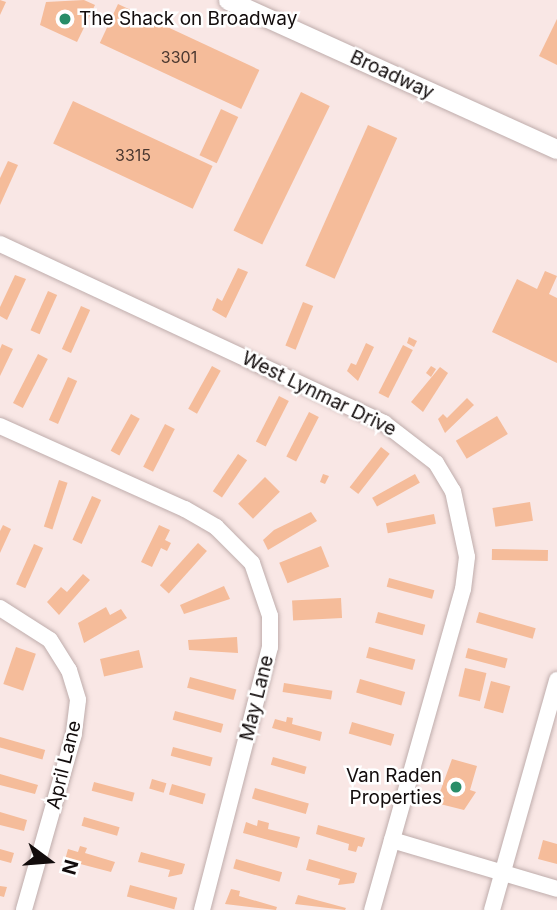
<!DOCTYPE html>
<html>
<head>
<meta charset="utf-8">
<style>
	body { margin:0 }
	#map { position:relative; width:557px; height:910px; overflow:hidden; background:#f9e7e5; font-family:Inter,sans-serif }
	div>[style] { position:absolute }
	.building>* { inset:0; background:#f5bc9a; transform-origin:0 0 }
	.roads { filter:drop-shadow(0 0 2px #bfadac) drop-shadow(0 0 2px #bfadac) }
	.minor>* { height:16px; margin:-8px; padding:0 8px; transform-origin:8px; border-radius:8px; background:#fff }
	.tertiary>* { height:19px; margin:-9.5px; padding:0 9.5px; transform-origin:9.5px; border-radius:9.5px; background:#fff }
	.dots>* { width:19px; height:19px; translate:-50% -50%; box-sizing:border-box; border:4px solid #fff; border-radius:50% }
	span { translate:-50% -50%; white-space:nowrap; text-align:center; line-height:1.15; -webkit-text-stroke:5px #fff; paint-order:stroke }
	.number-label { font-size:16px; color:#4b3830 }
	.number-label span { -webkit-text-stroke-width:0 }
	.poi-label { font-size:19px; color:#120c0c }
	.left { translate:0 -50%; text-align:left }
	.right { translate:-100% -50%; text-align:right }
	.street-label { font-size:19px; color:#120c0c }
	.north { position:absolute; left:14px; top:826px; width:70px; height:70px; -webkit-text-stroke:5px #fff; paint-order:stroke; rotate:106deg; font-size:19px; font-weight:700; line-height:28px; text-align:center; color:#120c0c }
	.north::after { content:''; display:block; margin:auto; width:24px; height:32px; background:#120c0c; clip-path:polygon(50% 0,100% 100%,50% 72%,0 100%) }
</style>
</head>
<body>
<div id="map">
	<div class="building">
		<i style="clip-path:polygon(0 0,6px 2px,0 15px)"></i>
		<i style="clip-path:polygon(84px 0,95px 5px,77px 42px,40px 25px,46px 2px)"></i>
		<i style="left:118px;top:4px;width:156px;height:43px;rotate:25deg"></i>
		<i style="clip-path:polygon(557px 19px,557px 65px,539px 56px)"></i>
		<i style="left:301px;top:92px;width:32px;height:154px;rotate:26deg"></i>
		<i style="left:73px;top:101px;width:154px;height:47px;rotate:25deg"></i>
		<i style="left:221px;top:109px;width:19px;height:51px;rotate:25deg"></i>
		<i style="left:368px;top:125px;width:32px;height:154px;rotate:24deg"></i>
		<i style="clip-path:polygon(8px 161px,18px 165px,0 205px,0 178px)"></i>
		<i style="clip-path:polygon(238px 268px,248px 272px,226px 318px,212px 310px,217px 298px,222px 301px)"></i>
		<i style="clip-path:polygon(545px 271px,557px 276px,549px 294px,557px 298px,557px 363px,492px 332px,517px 279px,537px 289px)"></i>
		<i style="clip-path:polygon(15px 275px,26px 279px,7px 320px,0 316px,0 307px)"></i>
		<i style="left:48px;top:291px;width:10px;height:43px;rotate:24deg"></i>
		<i style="left:303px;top:302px;width:11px;height:47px;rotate:22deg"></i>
		<i style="left:81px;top:306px;width:10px;height:47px;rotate:24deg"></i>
		<i style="clip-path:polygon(409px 337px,417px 341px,414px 347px,407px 343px)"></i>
		<i style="clip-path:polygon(366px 343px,374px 347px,358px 381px,347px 371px,351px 363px,356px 365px)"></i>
		<i style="clip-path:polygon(2px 344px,13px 349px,0 376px,0 349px)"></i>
		<i style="left:403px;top:345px;width:11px;height:54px;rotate:27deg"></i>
		<i style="left:38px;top:354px;width:11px;height:55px;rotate:27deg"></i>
		<i style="left:212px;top:366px;width:10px;height:49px;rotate:29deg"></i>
		<i style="clip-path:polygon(431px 366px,436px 369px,431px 377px,426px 373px)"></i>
		<i style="clip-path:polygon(440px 367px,448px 373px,423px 412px,411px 402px)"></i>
		<i style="left:68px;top:377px;width:10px;height:47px;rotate:24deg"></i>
		<i style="left:279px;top:396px;width:11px;height:51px;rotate:27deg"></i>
		<i style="clip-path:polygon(467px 398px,474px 405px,445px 433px,438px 419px,443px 414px,447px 418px)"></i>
		<i style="left:309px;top:412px;width:11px;height:50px;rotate:27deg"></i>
		<i style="left:131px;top:414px;width:10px;height:42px;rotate:29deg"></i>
		<i style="left:497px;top:416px;width:21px;height:48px;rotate:59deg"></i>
		<i style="left:165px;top:424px;width:11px;height:48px;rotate:27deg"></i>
		<i style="left:381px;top:447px;width:11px;height:51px;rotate:38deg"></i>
		<i style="left:238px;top:454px;width:11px;height:45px;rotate:34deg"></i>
		<i style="clip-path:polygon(323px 474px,329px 476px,325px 484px,320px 482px)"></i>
		<i style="left:415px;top:474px;width:10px;height:49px;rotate:61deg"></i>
		<i style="left:265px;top:477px;width:21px;height:38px;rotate:45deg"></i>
		<i style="left:59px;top:480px;width:9px;height:49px;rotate:18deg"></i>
		<i style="left:92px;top:496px;width:10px;height:48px;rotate:24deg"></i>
		<i style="left:530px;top:502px;width:19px;height:38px;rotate:81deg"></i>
		<i style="clip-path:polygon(311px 512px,317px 521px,268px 550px,263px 540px,274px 530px)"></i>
		<i style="left:434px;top:514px;width:10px;height:49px;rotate:79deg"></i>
		<i style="clip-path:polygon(3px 525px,11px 529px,0 553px,0 531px)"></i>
		<i style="clip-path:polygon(159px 525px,170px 530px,165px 540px,171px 543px,167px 551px,161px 548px,152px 567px,141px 562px)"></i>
		<i style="left:198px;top:543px;width:12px;height:57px;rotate:42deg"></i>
		<i style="left:34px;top:544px;width:10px;height:44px;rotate:24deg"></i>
		<i style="left:321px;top:546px;width:22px;height:45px;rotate:68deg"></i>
		<i style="left:492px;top:549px;width:56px;height:11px;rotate:1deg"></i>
		<i style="clip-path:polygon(83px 574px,90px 580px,59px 615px,47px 602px,61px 587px,67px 592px)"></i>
		<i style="left:389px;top:578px;width:47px;height:9px;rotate:15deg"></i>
		<i style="clip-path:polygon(224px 586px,230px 599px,184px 614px,180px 605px)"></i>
		<i style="left:341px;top:598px;width:20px;height:49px;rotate:87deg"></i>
		<i style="clip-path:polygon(106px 607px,110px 615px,121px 609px,127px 618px,84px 643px,78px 623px)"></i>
		<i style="left:378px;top:612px;width:49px;height:11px;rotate:15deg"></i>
		<i style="left:479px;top:612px;width:59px;height:11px;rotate:16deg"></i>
		<i style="clip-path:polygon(237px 637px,238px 653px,189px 650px,188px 640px)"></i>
		<i style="left:16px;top:647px;width:21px;height:39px;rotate:19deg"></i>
		<i style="left:369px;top:647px;width:48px;height:11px;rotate:15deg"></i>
		<i style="left:468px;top:648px;width:41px;height:10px;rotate:15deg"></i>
		<i style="left:139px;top:650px;width:18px;height:40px;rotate:77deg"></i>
		<i style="left:465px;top:668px;width:22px;height:29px;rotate:13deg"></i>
		<i style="left:190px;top:677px;width:48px;height:11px;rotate:15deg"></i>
		<i style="left:360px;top:679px;width:47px;height:14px;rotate:16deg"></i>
		<i style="left:491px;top:681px;width:20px;height:28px;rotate:15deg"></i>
		<i style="left:284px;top:683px;width:49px;height:9px;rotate:9deg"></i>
		<i style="left:175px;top:711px;width:50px;height:9px;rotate:15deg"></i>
		<i style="clip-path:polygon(287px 717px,293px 718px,292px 724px,322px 732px,320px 741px,272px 728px,275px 719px,286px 722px)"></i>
		<i style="left:352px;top:722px;width:44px;height:12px;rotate:16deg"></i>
		<i style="left:0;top:737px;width:47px;height:10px;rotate:16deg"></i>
		<i style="left:173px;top:747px;width:41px;height:9px;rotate:15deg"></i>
		<i style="left:273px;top:757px;width:35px;height:8px;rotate:16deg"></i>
		<i style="clip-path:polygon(452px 759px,477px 766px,470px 790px,476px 792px,464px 810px,436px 803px)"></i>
		<i style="clip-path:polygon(0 774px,38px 785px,35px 794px,0 785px)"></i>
		<i style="left:152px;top:779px;width:15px;height:10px;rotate:16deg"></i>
		<i style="left:94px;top:782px;width:42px;height:9px;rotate:15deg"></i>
		<i style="left:172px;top:784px;width:35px;height:11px;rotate:16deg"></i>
		<i style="left:255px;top:788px;width:56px;height:11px;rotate:16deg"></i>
		<i style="clip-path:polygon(0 812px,27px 820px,24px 831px,0 825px)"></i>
		<i style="left:84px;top:817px;width:37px;height:9px;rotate:16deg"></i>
		<i style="clip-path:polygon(258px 820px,269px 823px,268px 829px,300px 837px,297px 848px,243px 833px,246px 822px,257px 826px)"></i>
		<i style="clip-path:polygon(318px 825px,365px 838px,362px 847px,358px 846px,356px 852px,348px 850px,349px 844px,316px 834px)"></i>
		<i style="clip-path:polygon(543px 840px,557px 844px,557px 864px,538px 859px)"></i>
		<i style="clip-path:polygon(80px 846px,87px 848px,85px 853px,115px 862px,111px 872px,65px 860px,68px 849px,78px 852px)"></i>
		<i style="clip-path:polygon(0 849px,14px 853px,11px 863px,0 860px)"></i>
		<i style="clip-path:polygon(141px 852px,185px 864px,182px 874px,168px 877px,170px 870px,138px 862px)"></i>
		<i style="left:236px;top:859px;width:48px;height:10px;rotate:16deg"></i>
		<i style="clip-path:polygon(309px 859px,357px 873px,354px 883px,338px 885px,340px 879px,306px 870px)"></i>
		<i style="left:130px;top:885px;width:49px;height:12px;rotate:15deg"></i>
		<i style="clip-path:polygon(0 886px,7px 887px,4px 897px,0 896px)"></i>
		<i style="clip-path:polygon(231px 889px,240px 891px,239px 896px,277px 907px,276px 910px,225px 904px)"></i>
		<i style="clip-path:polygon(298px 895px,346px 908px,345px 910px,295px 904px)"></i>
	</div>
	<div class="roads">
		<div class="minor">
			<i style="left:0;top:244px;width:424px;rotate:25deg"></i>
			<i style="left:384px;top:423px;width:66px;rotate:37.6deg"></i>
			<i style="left:436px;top:463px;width:33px;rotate:59deg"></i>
			<i style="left:453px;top:491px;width:67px;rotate:78deg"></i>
			<i style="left:467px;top:557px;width:32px;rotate:97deg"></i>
			<i style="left:463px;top:589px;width:334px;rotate:105.8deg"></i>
			<i style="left:0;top:426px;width:203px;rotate:24.2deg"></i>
			<i style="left:185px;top:509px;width:36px;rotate:30deg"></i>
			<i style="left:216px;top:527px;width:51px;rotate:45deg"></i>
			<i style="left:252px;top:563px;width:56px;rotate:71.2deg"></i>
			<i style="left:270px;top:616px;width:31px;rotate:90deg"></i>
			<i style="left:270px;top:647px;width:272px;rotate:104.5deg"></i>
			<i style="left:0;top:608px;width:59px;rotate:32.6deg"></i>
			<i style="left:50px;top:640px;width:36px;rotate:58deg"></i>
			<i style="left:69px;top:670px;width:31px;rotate:73deg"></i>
			<i style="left:78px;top:700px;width:34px;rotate:97deg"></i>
			<i style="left:74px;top:734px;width:183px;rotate:105.9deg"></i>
			<i style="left:392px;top:840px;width:172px;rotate:16.5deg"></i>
			<i style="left:492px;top:910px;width:239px;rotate:-74.2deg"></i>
		</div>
		<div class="tertiary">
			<i style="left:228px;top:0;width:361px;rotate:24.4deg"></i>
		</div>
	</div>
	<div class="dots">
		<i style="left:65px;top:19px;background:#288d68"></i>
		<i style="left:456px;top:787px;background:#288d68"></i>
	</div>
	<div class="number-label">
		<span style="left:179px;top:57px">3301</span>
		<span style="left:133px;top:155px">3315</span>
	</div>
	<div class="poi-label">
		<span class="left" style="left:79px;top:19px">The Shack on Broadway</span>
		<span class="right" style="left:442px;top:787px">Van Raden<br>Properties</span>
	</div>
	<div class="street-label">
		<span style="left:392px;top:75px;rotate:25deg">Broadway</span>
		<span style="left:319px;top:394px;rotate:26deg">West Lynmar Drive</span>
		<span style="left:257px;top:698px;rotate:-76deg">May Lane</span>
		<span style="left:64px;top:765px;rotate:-76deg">April Lane</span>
	</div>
	<div class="north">N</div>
</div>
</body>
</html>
